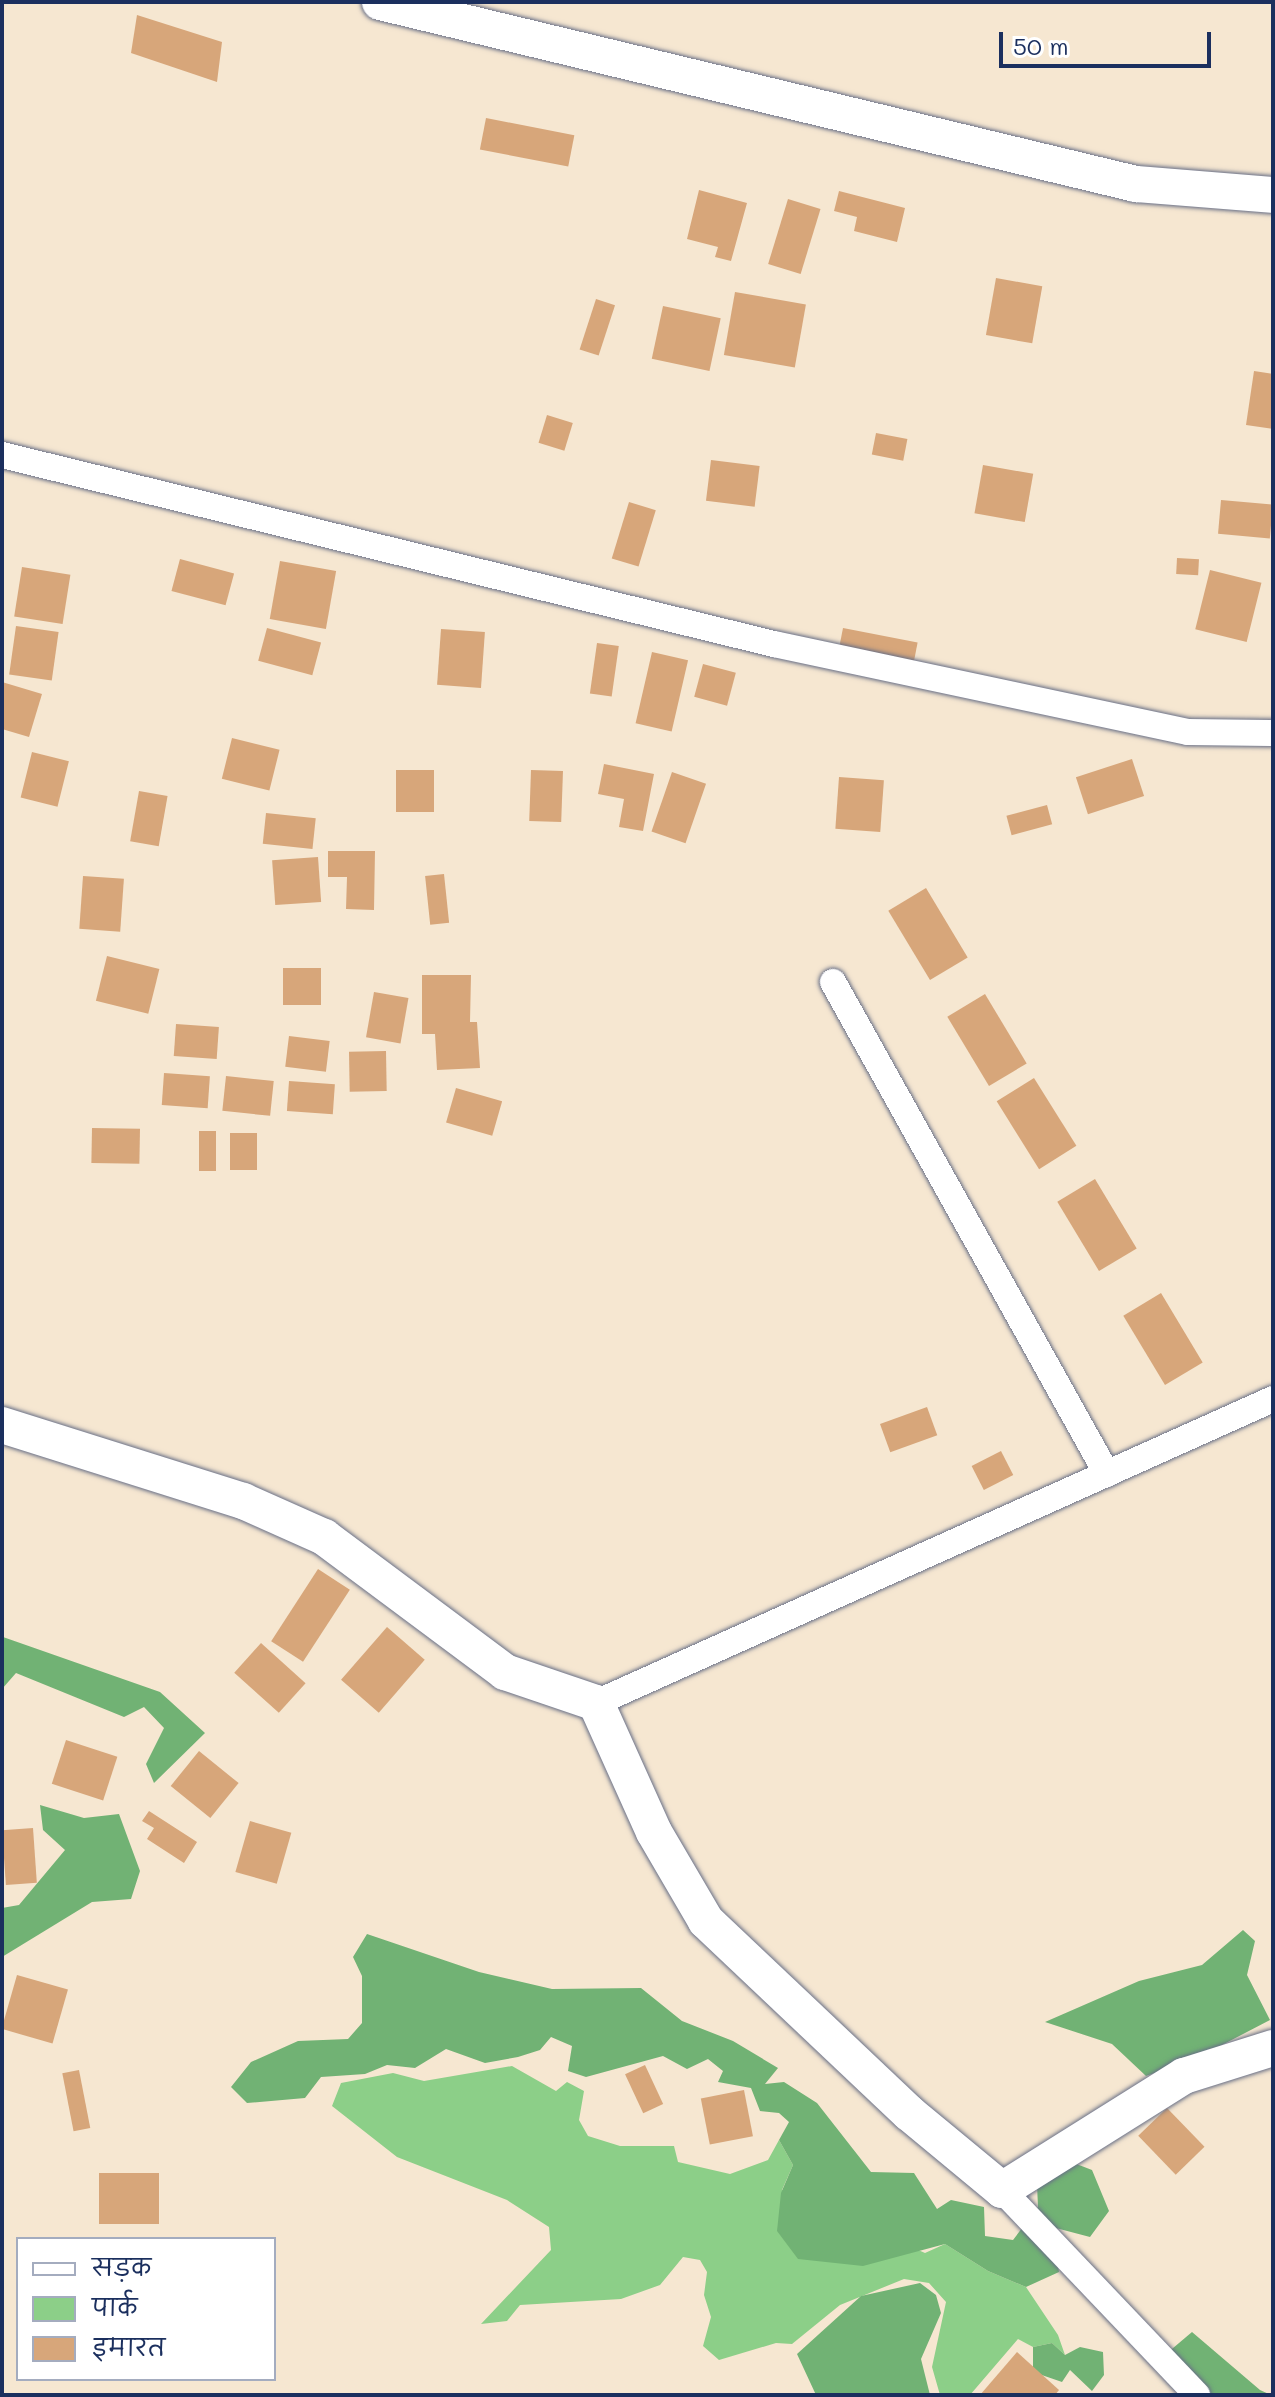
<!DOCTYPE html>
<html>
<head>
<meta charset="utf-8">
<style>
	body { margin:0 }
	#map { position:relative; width:1275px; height:2397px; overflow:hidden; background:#f6e7d1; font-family:Mali,"Playpen Sans Deva",sans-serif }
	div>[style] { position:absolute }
	.green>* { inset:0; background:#8ccf88 }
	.forest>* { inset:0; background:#71b274 }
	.building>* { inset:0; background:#d7a67a; transform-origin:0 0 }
	.roads { filter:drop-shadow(0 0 2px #686f86) drop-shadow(0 0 2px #686f86) }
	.street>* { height:26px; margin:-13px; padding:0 13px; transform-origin:13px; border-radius:13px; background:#fff }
	.secondary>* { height:36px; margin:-18px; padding:0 18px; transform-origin:18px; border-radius:18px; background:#fff }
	span { translate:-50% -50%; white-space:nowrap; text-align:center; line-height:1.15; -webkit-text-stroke:6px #fff; paint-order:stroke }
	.frame { position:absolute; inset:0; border:4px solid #1b2f5e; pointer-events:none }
	.legend { position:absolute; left:16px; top:2237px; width:260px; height:144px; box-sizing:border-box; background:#fff; border:2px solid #a4acbf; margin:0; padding:10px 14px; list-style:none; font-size:24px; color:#1b2f5e }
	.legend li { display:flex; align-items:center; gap:16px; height:40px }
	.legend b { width:40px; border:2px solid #a4acbf }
	.scale { position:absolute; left:999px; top:32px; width:212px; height:36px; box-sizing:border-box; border:4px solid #1b2f5e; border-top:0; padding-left:10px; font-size:24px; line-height:28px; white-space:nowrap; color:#1b2f5e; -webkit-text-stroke:6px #fff; paint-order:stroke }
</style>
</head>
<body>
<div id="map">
	<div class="green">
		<i style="clip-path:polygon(512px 2066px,556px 2091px,567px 2082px,584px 2091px,579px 2120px,588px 2136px,620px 2146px,674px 2146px,678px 2162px,730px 2174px,768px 2160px,779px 2140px,793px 2165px,782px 2190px,925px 2253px,945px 2244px,988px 2271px,1026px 2287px,1058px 2335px,1065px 2355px,1052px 2343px,1033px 2347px,1018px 2339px,970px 2395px,940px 2395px,932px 2367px,946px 2302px,929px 2283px,904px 2279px,840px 2305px,792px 2344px,776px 2343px,719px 2360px,703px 2346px,711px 2317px,704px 2295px,707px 2272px,700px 2260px,683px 2257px,660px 2285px,621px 2299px,520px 2305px,507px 2321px,481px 2324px,551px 2250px,549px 2227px,507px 2200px,397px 2157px,332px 2106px,341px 2083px,393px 2073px,424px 2081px)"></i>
	</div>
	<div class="forest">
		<i style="clip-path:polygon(3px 1637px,160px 1692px,205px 1733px,154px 1783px,146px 1764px,164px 1728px,144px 1707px,124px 1717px,16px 1673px,2px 1689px)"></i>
		<i style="clip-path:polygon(40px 1805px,84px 1818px,119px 1814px,140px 1871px,131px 1899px,92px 1902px,2px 1957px,2px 1908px,19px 1905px,65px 1850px,43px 1830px)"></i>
		<i style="clip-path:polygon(1243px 1930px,1255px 1941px,1247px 1975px,1270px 2020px,1197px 2058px,1146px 2076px,1112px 2044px,1045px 2022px,1139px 1981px,1202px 1965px)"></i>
		<i style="clip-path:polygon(367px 1934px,479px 1972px,552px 1989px,641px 1988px,682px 2021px,733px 2041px,778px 2068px,765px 2084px,784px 2082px,817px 2103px,871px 2172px,914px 2173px,937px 2209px,951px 2200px,984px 2207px,985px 2236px,1013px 2240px,1038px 2207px,1037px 2185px,1066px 2160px,1092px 2170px,1109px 2211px,1090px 2237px,1052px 2227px,1059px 2272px,1026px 2287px,988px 2271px,945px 2244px,863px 2266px,798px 2259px,777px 2231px,781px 2193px,793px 2165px,779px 2140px,789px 2122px,779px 2113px,760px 2111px,751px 2088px,718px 2082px,723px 2071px,708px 2059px,687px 2069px,663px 2056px,586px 2077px,568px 2071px,572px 2046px,551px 2037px,540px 2050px,518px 2057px,485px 2063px,446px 2049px,415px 2068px,387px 2065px,365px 2074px,321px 2077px,305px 2098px,247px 2103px,231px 2087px,251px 2062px,298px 2041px,348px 2039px,362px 2023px,362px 1976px,353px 1957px)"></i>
		<i style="clip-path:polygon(920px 2283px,936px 2295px,941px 2313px,921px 2359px,930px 2395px,816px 2395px,797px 2354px,861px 2296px)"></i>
		<i style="clip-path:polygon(1192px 2332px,1260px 2390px,1271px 2395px,1206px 2395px,1166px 2354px)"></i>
		<i style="clip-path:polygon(1052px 2343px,1065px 2355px,1080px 2347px,1103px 2352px,1104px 2375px,1092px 2391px,1070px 2370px,1062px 2382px,1033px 2372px,1033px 2347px)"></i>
	</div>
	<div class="building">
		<i style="clip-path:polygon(137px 15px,222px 42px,217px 82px,131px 53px)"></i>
		<i style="left:486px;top:118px;width:90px;height:32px;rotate:11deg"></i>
		<i style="clip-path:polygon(699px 190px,747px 203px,731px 261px,715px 257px,718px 247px,687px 239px)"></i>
		<i style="clip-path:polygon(839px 191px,905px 208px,897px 242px,854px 231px,857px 217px,834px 211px)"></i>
		<i style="left:788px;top:199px;width:34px;height:68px;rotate:17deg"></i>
		<i style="left:996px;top:278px;width:47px;height:58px;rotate:10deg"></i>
		<i style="left:735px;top:292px;width:72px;height:64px;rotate:10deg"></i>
		<i style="left:596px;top:299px;width:20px;height:53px;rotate:18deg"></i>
		<i style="left:663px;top:306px;width:59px;height:54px;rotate:12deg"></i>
		<i style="clip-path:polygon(1254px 371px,1273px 374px,1273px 429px,1246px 425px)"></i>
		<i style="left:547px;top:415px;width:27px;height:29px;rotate:17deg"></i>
		<i style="left:876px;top:433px;width:32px;height:22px;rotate:11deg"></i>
		<i style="left:711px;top:460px;width:49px;height:41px;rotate:7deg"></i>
		<i style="left:983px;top:465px;width:51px;height:49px;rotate:10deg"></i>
		<i style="left:1221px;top:500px;width:52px;height:34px;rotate:5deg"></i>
		<i style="left:629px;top:502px;width:28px;height:59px;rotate:17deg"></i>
		<i style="left:1177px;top:558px;width:22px;height:16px;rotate:3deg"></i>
		<i style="left:180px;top:559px;width:56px;height:33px;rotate:15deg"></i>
		<i style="left:280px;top:561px;width:57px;height:59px;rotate:10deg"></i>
		<i style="left:22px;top:567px;width:49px;height:50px;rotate:9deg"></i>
		<i style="left:1210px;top:570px;width:53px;height:61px;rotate:14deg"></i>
		<i style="left:16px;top:626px;width:43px;height:49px;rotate:8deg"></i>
		<i style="left:267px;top:628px;width:56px;height:34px;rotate:15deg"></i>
		<i style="left:843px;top:628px;width:76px;height:24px;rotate:11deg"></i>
		<i style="left:441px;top:629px;width:44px;height:56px;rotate:4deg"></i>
		<i style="left:597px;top:643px;width:22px;height:51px;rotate:8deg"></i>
		<i style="left:652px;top:652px;width:37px;height:73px;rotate:13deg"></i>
		<i style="left:703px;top:664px;width:34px;height:34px;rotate:15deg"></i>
		<i style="clip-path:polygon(2px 682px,42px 694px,29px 737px,2px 729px)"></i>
		<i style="left:232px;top:738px;width:49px;height:42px;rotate:14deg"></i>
		<i style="left:32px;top:752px;width:38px;height:47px;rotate:14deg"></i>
		<i style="left:1132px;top:759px;width:39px;height:59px;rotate:72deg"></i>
		<i style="clip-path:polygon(604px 764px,654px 774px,643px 831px,619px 827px,624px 799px,598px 794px)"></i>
		<i style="left:434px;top:770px;width:42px;height:38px;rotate:90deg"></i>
		<i style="left:531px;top:770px;width:32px;height:51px;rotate:2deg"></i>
		<i style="left:672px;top:772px;width:36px;height:63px;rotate:19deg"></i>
		<i style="left:839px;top:777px;width:45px;height:52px;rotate:4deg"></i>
		<i style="left:139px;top:791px;width:29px;height:51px;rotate:10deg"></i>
		<i style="left:1047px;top:805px;width:20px;height:42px;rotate:75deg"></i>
		<i style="left:266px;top:813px;width:50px;height:31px;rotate:6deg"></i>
		<i style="clip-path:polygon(328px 851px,375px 851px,374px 910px,346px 909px,347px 877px,328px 877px)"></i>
		<i style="left:318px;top:857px;width:45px;height:46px;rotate:86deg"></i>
		<i style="left:444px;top:874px;width:49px;height:19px;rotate:84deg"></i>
		<i style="left:83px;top:876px;width:41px;height:53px;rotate:4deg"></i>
		<i style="left:926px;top:888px;width:81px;height:44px;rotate:59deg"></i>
		<i style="left:107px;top:956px;width:54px;height:46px;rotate:14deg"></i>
		<i style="left:321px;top:968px;width:37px;height:38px;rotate:90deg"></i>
		<i style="clip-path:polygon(422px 975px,471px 975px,470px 1022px,477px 1022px,480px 1068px,437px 1070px,435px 1034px,422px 1034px)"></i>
		<i style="left:374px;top:992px;width:35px;height:46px;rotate:10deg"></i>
		<i style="left:985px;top:994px;width:81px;height:44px;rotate:59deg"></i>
		<i style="left:176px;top:1024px;width:43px;height:32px;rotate:4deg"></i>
		<i style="left:289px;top:1036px;width:41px;height:31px;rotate:7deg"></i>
		<i style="left:386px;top:1051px;width:40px;height:37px;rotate:89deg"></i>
		<i style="left:164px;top:1073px;width:46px;height:32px;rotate:4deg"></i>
		<i style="left:226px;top:1076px;width:48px;height:35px;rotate:6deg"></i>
		<i style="left:1034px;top:1078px;width:80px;height:44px;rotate:58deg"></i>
		<i style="left:289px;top:1081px;width:46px;height:30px;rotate:4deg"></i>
		<i style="left:456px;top:1088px;width:48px;height:36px;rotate:16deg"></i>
		<i style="left:92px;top:1128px;width:48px;height:35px;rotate:1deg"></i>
		<i style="left:199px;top:1131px;width:17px;height:40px"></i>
		<i style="left:230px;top:1133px;width:27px;height:37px"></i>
		<i style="left:1095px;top:1179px;width:81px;height:44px;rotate:59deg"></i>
		<i style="left:1161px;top:1293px;width:81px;height:44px;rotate:59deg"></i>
		<i style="left:927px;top:1407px;width:30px;height:50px;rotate:70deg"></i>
		<i style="left:1001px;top:1451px;width:27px;height:33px;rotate:63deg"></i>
		<i style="left:318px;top:1569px;width:38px;height:86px;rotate:33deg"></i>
		<i style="left:387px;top:1627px;width:50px;height:70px;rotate:41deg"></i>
		<i style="left:261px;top:1643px;width:60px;height:40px;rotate:42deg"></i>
		<i style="left:66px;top:1740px;width:54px;height:46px;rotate:18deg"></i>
		<i style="left:199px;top:1751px;width:51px;height:45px;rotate:39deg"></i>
		<i style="clip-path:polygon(149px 1811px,197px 1842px,184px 1863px,147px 1839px,154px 1828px,142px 1821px)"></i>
		<i style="left:250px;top:1821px;width:43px;height:53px;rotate:16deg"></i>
		<i style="left:33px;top:1828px;width:55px;height:31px;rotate:86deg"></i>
		<i style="left:17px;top:1975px;width:53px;height:56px;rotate:16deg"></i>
		<i style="left:645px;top:2065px;width:43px;height:22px;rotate:65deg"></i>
		<i style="left:79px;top:2070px;width:59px;height:17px;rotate:79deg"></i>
		<i style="left:744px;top:2090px;width:47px;height:44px;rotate:79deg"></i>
		<i style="left:1167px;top:2108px;width:54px;height:40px;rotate:46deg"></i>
		<i style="left:99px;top:2173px;width:60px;height:51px"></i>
		<i style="clip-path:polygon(1017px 2352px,1059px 2390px,1055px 2395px,980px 2395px)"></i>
	</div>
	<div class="roads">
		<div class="street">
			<i style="left:2px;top:455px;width:795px;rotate:13.76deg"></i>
			<i style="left:774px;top:644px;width:423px;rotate:12deg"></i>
			<i style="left:1188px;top:732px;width:85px;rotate:0.7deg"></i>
			<i style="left:833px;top:982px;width:563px;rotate:60.89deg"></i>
			<i style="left:596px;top:1703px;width:742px;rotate:-24.18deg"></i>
			<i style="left:1002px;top:2190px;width:283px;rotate:46.4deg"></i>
		</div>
		<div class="secondary">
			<i style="left:380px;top:2px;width:778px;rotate:13.54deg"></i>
			<i style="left:1136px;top:184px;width:137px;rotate:4.6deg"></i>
			<i style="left:2px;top:1425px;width:253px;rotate:17.5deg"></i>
			<i style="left:243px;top:1501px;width:89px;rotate:24deg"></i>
			<i style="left:324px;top:1537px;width:226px;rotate:36.7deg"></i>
			<i style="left:505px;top:1672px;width:96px;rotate:18.8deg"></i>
			<i style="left:596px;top:1703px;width:141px;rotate:65.8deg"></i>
			<i style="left:654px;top:1832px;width:103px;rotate:59.7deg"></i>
			<i style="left:706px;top:1921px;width:279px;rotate:43.4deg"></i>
			<i style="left:909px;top:2113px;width:121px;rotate:39.6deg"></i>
			<i style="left:1002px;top:2190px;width:215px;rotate:-32.1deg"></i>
			<i style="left:1184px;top:2076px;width:93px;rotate:-17.5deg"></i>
		</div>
	</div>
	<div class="frame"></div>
	<ul class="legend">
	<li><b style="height:10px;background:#fff"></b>सड़क</li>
	<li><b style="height:22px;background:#8ccf88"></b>पार्क</li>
	<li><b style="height:22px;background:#d7a67a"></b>इमारत</li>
	</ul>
	<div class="scale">50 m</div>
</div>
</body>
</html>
